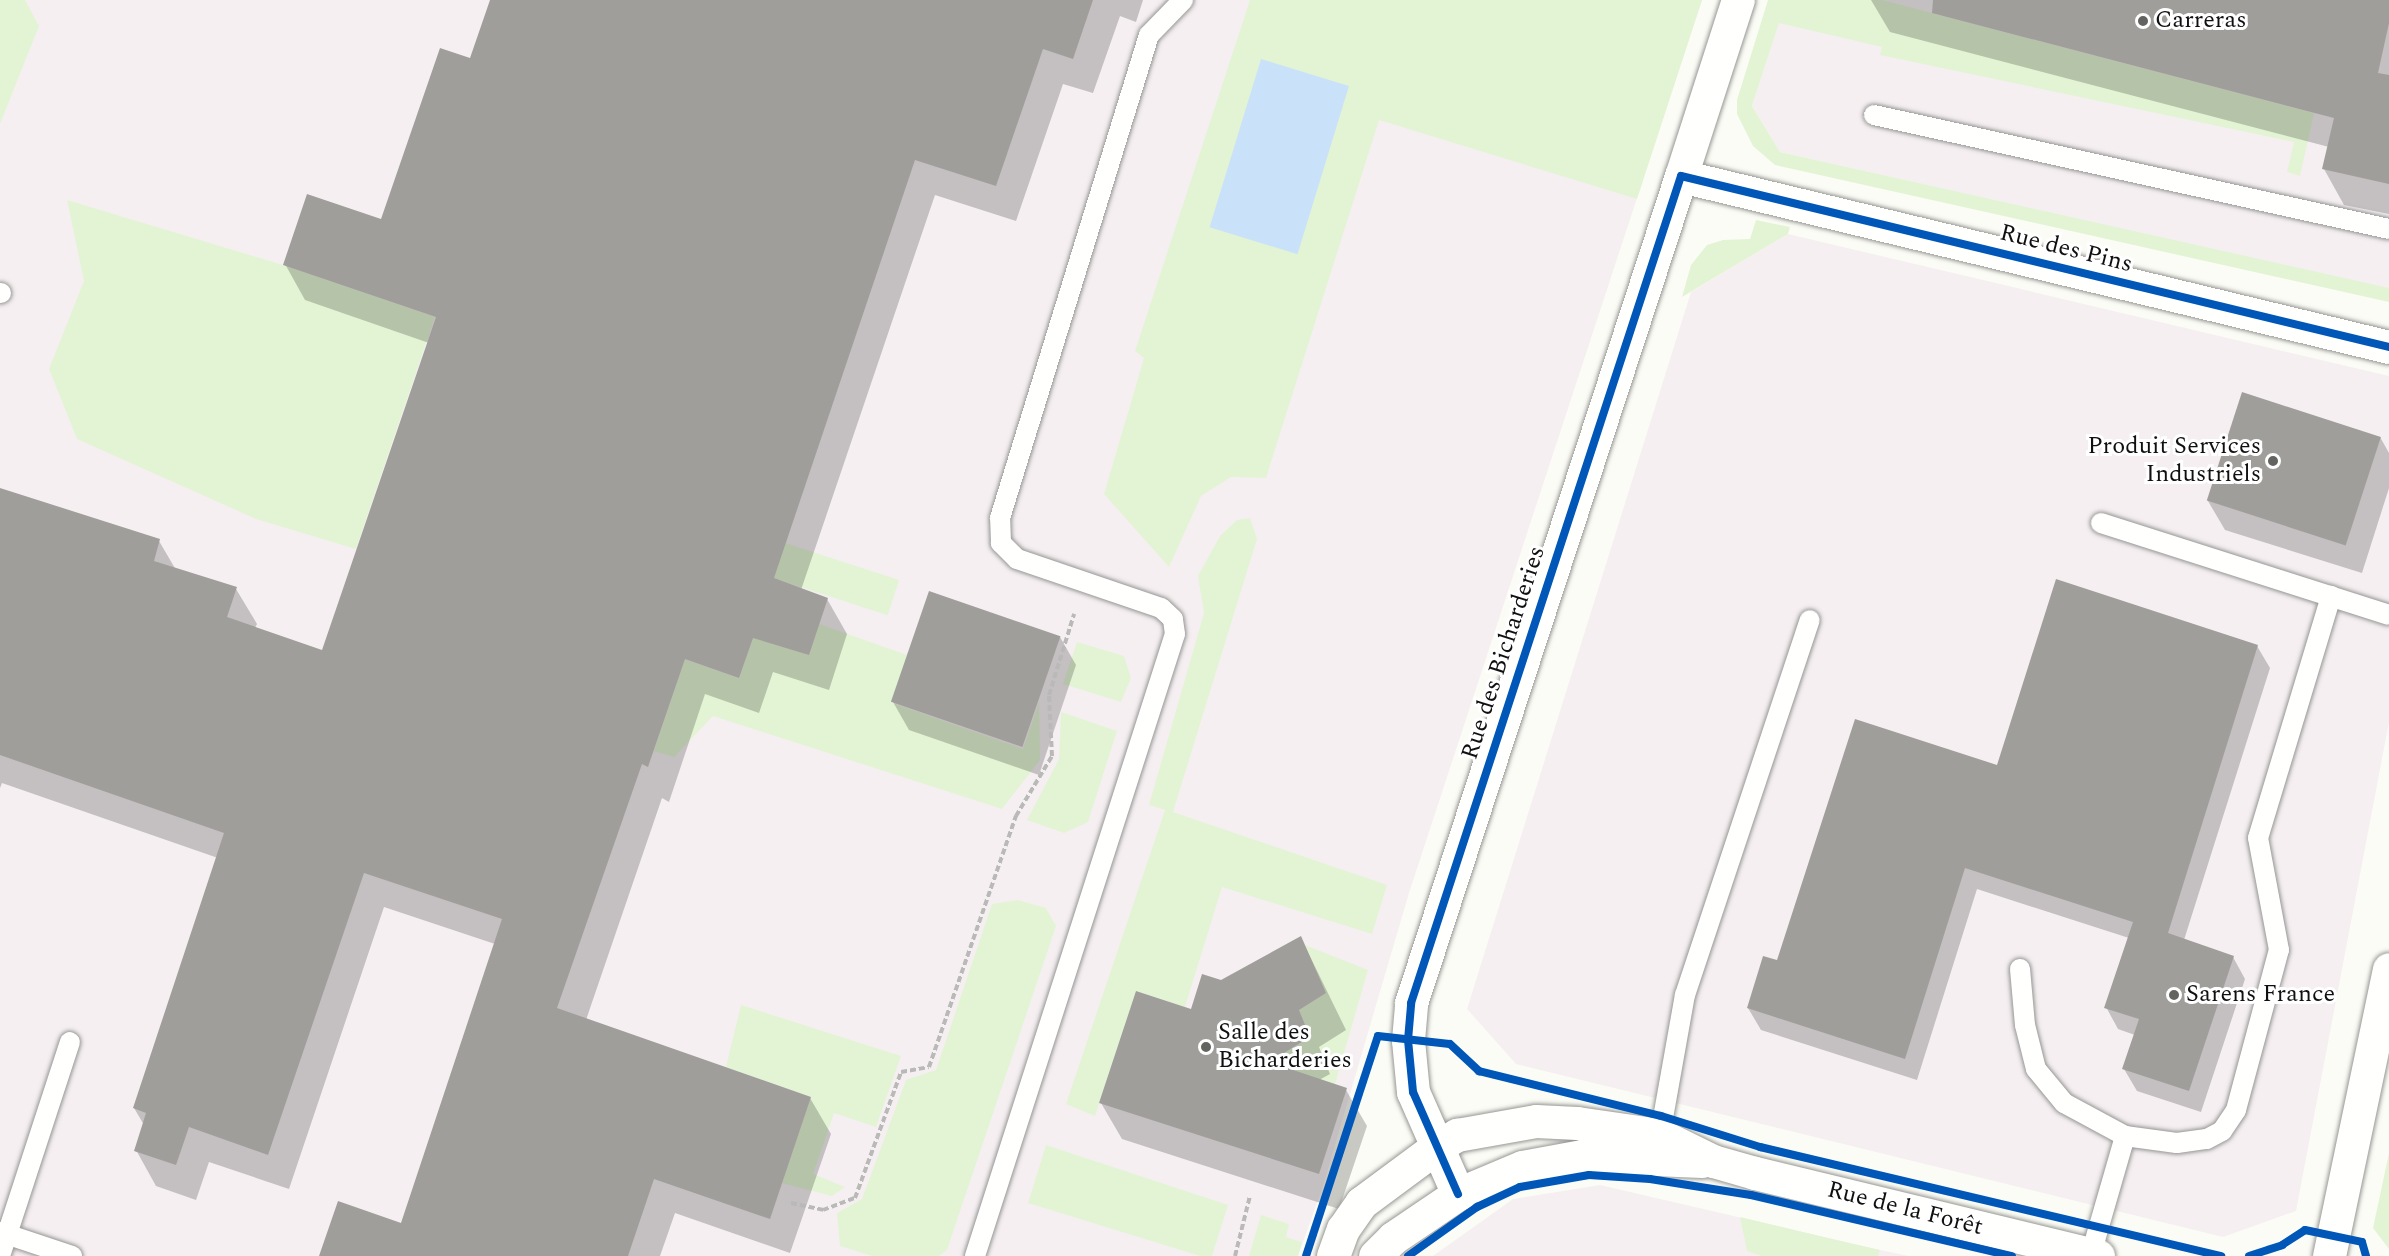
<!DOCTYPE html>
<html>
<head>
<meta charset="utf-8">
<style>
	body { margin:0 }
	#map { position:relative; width:2389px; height:1256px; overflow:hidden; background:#fcfcf6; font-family:Spectral,serif }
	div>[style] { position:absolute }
	.industrial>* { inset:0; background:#f5eff2 }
	.green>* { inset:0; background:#e3f4d4; transform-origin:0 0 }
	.water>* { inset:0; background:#cae2f9; transform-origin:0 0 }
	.shadow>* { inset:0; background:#0003 }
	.building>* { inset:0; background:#a09e9b; transform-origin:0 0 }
	.path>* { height:4px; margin-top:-2px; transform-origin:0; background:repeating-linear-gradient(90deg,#b9b9b8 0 6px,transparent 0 9px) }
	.roads { filter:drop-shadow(0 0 2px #969694) drop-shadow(0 0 2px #969694) }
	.lane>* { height:20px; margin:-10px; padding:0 10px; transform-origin:10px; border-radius:10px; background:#fffffe }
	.street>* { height:33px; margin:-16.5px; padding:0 16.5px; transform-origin:16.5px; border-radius:16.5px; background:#fffffe }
	.cycleway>* { height:8px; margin:-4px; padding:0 4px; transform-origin:4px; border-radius:4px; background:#0057b8 }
	.dots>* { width:16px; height:16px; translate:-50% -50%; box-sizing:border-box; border:3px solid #fff; border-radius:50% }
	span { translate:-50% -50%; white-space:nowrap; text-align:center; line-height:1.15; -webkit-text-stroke:6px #fff; paint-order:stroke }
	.poi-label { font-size:24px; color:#101010 }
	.left { translate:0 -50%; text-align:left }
	.right { translate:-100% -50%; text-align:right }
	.street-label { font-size:24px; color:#101010 }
</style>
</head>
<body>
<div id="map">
	<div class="industrial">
		<i style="clip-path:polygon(0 0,1702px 0,1409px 893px,1323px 1186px,1298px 1256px,0 1256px)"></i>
		<i style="clip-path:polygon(1786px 0,2389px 0,2389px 289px,1780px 152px,1752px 106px)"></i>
		<i style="clip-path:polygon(1788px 234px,2389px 376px,2389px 722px,2296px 1211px,2223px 1237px,1516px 1064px,1467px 1009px,1691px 292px)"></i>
		<i style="clip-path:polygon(1600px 1185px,1880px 1250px,1909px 1256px,1433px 1256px,1513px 1199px)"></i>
	</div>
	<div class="green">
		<i style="clip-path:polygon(0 0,25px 0,39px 26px,0 124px)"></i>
		<i style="clip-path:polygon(1250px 0,1702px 0,1637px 199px,1379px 120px,1266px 478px,1231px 477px,1201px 496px,1169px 567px,1104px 494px,1144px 358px,1135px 351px)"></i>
		<i style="clip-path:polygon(1768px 0,1882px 0,2314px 113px,2300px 176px,2287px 172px,2294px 142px,1880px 55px,1882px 47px,1779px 23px,1752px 106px,1780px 152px,2389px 288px,2389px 302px,1775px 165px,1753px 146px,1737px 114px,1737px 100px)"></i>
		<i style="clip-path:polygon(67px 200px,283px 265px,435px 317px,356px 549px,256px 519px,77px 439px,49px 369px,84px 281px)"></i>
		<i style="clip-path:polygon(1756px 220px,1790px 227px,1788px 234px,1682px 297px,1691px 265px,1707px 245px,1723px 240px,1750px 239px)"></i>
		<i style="clip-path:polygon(1250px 518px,1257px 539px,1173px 812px,1387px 885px,1372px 934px,1222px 887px,1185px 1007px,1136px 991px,1095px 1116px,1066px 1104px,1165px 810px,1149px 805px,1204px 613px,1198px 576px,1220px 536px,1237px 520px)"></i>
		<i style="left:785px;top:543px;width:120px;height:37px;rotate:18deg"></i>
		<i style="clip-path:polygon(819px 624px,907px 655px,892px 703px,1023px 749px,1039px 703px,1040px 760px,1002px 809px,713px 716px,674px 757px,654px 751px,685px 659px,739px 678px,754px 635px,809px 655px)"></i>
		<i style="clip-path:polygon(1077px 642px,1124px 656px,1131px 678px,1121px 702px,1063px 684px)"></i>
		<i style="clip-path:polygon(1061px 712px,1117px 731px,1088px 822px,1064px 833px,1027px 820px,1059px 759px)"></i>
		<i style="clip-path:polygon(1018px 900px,1046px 908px,1056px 926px,947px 1250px,939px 1256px,872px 1256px,840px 1246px,837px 1213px,862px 1199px,906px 1080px,936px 1070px,992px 904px)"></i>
		<i style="clip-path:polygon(1305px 945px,1368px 970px,1335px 1084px,1291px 1082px,1277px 1057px,1310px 1037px,1299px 1010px,1326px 993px)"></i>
		<i style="clip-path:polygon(741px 1005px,901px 1056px,876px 1127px,834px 1113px,813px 1174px,845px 1187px,832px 1196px,782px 1183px,811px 1097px,726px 1067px)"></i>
		<i style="clip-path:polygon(1046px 1145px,1228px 1205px,1212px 1256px,1200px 1256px,1028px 1203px)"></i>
		<i style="clip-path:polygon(2389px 1153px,2389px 1249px,2373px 1228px)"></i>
		<i style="clip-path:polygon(1261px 1215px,1289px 1224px,1286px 1237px,1302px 1242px,1298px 1256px,1249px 1256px)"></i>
		<i style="clip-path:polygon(1740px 1217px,1832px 1239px,1880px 1250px,1878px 1256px,1762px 1256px,1747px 1251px)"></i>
	</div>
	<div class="water">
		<i style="left:1261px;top:59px;width:92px;height:176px;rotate:17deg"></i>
	</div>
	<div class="shadow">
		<i style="clip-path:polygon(491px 0,1143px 0,1136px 22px,1120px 16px,1093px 93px,1063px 84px,1016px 221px,935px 195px,801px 590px,827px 599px,847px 634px,829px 690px,773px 672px,759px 713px,705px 694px,669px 802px,662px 798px,586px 1020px,810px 1098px,831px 1134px,790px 1253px,675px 1213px,660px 1256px,321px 1256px,401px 1225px,495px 944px,384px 907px,289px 1189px,209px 1162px,196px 1200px,156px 1186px,136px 1150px,144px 1125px,134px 1108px,218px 858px,2px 783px,0 788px,0 489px,159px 541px,176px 570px,236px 589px,257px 624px,255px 628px,323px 652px,429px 343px,305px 300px,285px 264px,382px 221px,471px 60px)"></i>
		<i style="clip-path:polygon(1871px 0,2389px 0,2389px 214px,2344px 205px,2324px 169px,2329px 147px,1890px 32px)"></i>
		<i style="clip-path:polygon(2380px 437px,2389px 453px,2389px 488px,2362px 573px,2225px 530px,2208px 501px)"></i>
		<i style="clip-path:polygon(1060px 637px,1076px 665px,1039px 775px,909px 730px,893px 702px)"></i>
		<i style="clip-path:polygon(2257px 646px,2270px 668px,2184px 940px,2233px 957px,2245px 979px,2201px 1112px,2137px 1091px,2124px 1069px,2135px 1035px,2118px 1029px,2106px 1007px,2129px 938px,1977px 889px,1917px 1080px,1761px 1030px,1748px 1008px,1778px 962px,1998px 767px)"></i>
		<i style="clip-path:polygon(1301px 938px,1346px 1030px,1319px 1047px,1330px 1074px,1319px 1080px,1346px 1090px,1367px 1126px,1339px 1209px,1122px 1139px,1101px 1103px,1221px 982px)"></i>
	</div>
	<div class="building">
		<i style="clip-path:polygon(490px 0,1093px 0,1073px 59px,1043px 49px,996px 186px,915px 160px,774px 578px,828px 598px,809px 655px,753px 638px,739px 678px,685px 659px,648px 767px,642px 764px,557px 1008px,811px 1097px,770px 1219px,654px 1179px,628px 1256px,319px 1256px,338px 1201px,401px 1223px,502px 919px,364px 873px,268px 1155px,189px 1127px,176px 1165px,134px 1151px,146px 1113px,133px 1108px,224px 833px,0 755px,0 488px,160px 539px,154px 561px,237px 587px,227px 617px,322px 650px,436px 317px,283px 265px,307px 194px,381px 219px,440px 48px,470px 58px)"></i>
		<i style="clip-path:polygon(1933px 0,2389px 0,2389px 23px,2378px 73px,2389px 75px,2389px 184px,2322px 169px,2334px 118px,1932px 13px)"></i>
		<i style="left:2242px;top:392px;width:146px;height:114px;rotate:18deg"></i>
		<i style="clip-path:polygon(2056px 579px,2258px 645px,2168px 933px,2234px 956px,2189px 1091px,2122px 1069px,2139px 1019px,2104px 1008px,2133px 922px,1965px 868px,1905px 1059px,1747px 1008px,1763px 956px,1777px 960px,1855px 719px,1997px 765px)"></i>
		<i style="left:929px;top:591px;width:139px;height:117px;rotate:19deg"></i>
		<i style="clip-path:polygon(1301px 936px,1326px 993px,1299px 1010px,1310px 1037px,1269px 1062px,1347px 1088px,1319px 1174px,1099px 1103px,1136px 991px,1191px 1009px,1202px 974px,1221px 980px)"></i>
	</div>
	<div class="path">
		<i style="left:791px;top:1203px;width:33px;rotate:12deg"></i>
		<i style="left:823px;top:1210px;width:34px;rotate:-21deg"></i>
		<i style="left:855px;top:1198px;width:134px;rotate:-69.9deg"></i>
		<i style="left:901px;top:1072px;width:28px;rotate:-10deg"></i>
		<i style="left:929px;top:1067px;width:266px;rotate:-70.9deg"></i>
		<i style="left:1016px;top:816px;width:70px;rotate:-59deg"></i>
		<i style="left:1052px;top:756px;width:61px;rotate:-92.8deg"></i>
		<i style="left:1049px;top:695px;width:85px;rotate:-72.8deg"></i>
		<i style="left:1235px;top:1256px;width:62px;rotate:-76deg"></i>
	</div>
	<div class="roads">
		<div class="lane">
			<i style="left:1874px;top:115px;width:527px;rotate:12.48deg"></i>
			<i style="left:0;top:293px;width:1px"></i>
			<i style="left:2101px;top:523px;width:302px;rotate:17.7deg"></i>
			<i style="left:2020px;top:969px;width:56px;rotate:84.9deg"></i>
			<i style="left:2025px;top:1025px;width:45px;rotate:76deg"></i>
			<i style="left:2036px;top:1069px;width:44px;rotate:50.5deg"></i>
			<i style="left:2064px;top:1103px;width:69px;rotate:28.4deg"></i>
			<i style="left:2125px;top:1136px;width:52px;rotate:7.7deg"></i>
			<i style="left:2177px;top:1143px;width:30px;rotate:-8deg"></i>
			<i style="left:2207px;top:1139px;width:17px;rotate:-28deg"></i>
			<i style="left:2222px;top:1131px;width:25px;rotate:-56deg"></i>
			<i style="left:2236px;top:1110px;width:166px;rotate:-75deg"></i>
			<i style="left:2279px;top:950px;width:114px;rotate:-100.6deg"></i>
			<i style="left:2258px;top:838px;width:253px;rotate:-73.2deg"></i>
			<i style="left:1660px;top:1135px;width:142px;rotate:-79.9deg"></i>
			<i style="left:1685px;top:995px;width:395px;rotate:-71.6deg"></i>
			<i style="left:0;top:1232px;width:76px;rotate:18.4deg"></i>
			<i style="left:2091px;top:1254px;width:123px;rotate:-73.9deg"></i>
			<i style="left:0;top:1256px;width:225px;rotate:-71.9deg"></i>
			<i style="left:975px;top:1256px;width:653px;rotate:-72.18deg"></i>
			<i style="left:1175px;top:634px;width:15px;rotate:-98deg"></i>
			<i style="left:1173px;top:619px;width:16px;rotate:-137deg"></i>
			<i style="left:1161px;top:608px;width:152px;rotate:-161.2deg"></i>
			<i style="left:1017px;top:559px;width:23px;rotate:-135deg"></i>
			<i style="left:1001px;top:543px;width:25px;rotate:-92deg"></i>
			<i style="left:1000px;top:518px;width:505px;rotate:-72.86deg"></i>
			<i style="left:1149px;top:35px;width:49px;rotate:-45.8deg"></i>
		</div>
		<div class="street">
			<i style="left:1681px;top:176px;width:185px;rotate:-72.1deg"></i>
			<i style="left:1458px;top:1194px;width:111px;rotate:-113.8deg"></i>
			<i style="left:1413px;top:1092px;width:52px;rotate:-95.5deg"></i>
			<i style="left:1408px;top:1040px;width:37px;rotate:-85deg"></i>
			<i style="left:1411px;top:1003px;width:870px;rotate:-71.92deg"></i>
			<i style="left:1681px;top:176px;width:728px;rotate:13.58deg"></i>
			<i style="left:1333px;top:1256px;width:29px;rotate:-70deg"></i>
			<i style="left:1343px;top:1229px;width:32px;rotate:-55deg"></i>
			<i style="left:1361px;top:1203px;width:92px;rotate:-36.6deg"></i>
			<i style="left:1435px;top:1148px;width:26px;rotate:-31deg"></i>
			<i style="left:1457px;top:1135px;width:80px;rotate:-10deg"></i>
			<i style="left:1536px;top:1121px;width:41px;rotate:2.8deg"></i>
			<i style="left:1577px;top:1123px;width:84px;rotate:8.2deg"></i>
			<i style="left:1660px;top:1135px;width:59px;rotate:26.1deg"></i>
			<i style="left:1713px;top:1161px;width:44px;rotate:15.9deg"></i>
			<i style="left:1755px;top:1173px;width:353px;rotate:13.6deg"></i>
			<i style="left:1375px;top:1256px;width:25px;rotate:-45deg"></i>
			<i style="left:1393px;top:1238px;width:78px;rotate:-34.1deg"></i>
			<i style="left:1458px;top:1194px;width:69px;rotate:-22.9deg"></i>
			<i style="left:1522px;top:1167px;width:61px;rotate:-10.4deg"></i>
			<i style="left:1582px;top:1156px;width:120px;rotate:2.4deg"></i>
			<i style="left:2329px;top:1256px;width:293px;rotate:-78.2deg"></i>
		</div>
	</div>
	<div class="cycleway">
		<i style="left:1458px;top:1194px;width:111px;rotate:-113.8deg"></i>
		<i style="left:1413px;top:1092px;width:52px;rotate:-95.5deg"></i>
		<i style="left:1408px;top:1040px;width:37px;rotate:-85deg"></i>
		<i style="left:1411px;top:1003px;width:870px;rotate:-71.92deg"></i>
		<i style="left:1681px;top:176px;width:728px;rotate:13.58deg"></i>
		<i style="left:1306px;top:1256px;width:231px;rotate:-71.9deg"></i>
		<i style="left:1378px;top:1036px;width:72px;rotate:6.3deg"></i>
		<i style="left:1450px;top:1044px;width:40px;rotate:43deg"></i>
		<i style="left:1479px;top:1071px;width:187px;rotate:13.9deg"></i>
		<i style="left:1661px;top:1116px;width:104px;rotate:17.4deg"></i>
		<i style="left:1760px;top:1147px;width:474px;rotate:13.3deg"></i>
		<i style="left:1408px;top:1256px;width:85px;rotate:-35.4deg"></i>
		<i style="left:1477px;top:1207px;width:47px;rotate:-24.9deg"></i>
		<i style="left:1520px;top:1187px;width:70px;rotate:-9.9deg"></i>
		<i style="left:1589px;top:1175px;width:61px;rotate:3.8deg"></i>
		<i style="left:1650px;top:1179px;width:102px;rotate:9deg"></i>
		<i style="left:1751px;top:1195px;width:268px;rotate:13.2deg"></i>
		<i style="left:2249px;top:1256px;width:35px;rotate:-18deg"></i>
		<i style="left:2282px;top:1245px;width:27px;rotate:-33deg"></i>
		<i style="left:2305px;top:1230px;width:58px;rotate:11.9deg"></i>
		<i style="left:2362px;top:1242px;width:15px;rotate:74deg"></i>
	</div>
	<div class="dots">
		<i style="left:2143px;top:21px;background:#636360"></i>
		<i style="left:2273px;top:461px;background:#636360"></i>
		<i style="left:2174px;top:995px;background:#636360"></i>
		<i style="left:1206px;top:1047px;background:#636360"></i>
	</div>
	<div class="poi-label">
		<span class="left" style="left:2155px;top:21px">Carreras</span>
		<span class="right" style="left:2261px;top:461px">Produit Services<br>Industriels</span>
		<span class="left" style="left:2186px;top:995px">Sarens France</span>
		<span class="left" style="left:1218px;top:1047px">Salle des<br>Bicharderies</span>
	</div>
	<div class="street-label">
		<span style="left:2066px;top:249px;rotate:14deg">Rue des Pins</span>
		<span style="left:1504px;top:653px;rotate:-72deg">Rue des Bicharderies</span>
		<span style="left:1905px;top:1209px;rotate:14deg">Rue de la Forêt</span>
	</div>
</div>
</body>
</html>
